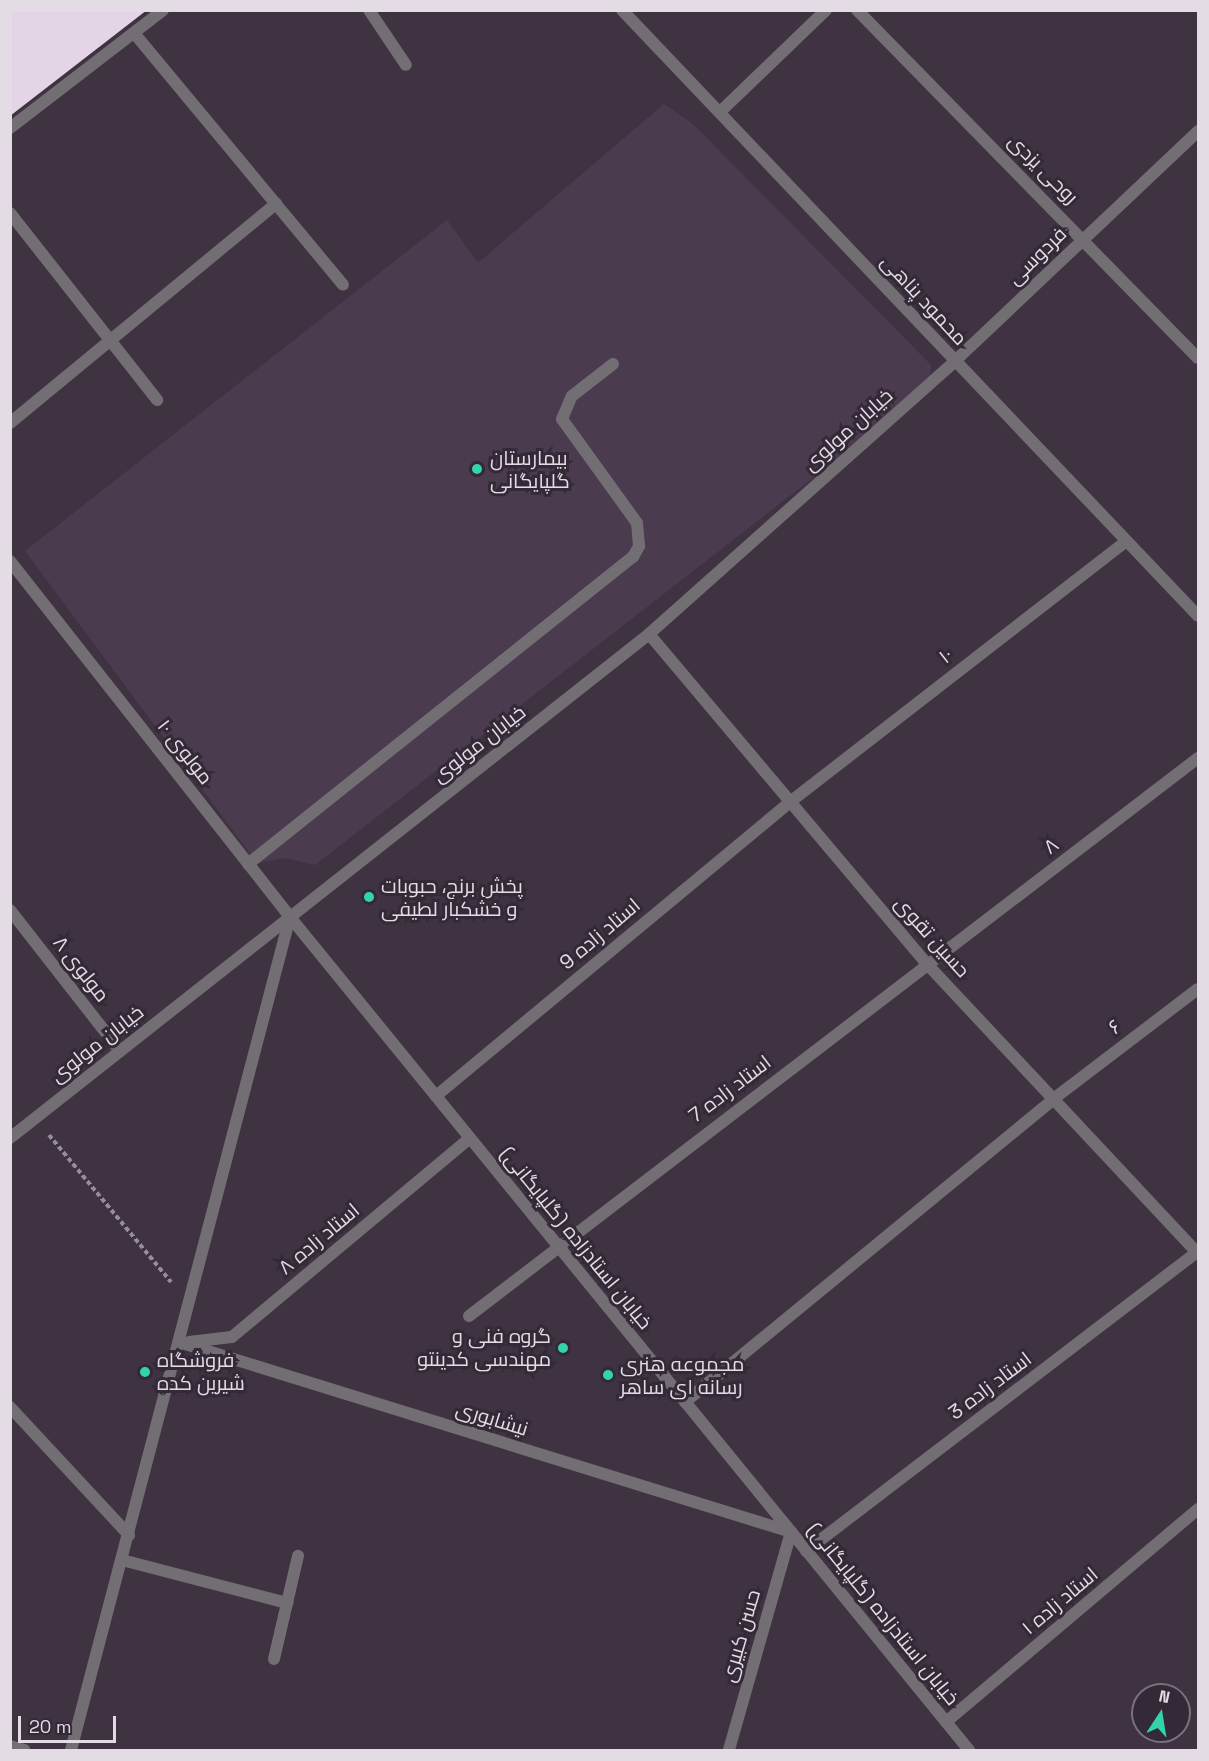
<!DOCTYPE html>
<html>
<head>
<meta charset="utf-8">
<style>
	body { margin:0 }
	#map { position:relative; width:1209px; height:1761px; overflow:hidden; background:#3f3342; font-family:"Space Grotesk",Cairo,sans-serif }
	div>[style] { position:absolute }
	.built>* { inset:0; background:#4b3b4f }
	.building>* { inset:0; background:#e3d4e6 }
	.path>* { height:4px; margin-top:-2px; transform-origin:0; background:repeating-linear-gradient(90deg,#978d99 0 4.5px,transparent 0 7.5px) }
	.lane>* { height:12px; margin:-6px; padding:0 6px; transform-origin:6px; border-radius:6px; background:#736d74 }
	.street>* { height:12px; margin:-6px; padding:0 6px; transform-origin:6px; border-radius:6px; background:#736d74 }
	.dots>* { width:16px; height:16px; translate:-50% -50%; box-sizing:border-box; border:3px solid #342937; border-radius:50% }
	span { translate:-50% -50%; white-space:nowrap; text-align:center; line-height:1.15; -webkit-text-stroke:6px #342937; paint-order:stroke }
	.street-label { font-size:20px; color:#e3dce5 }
	.poi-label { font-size:20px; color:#e3dce5 }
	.left { translate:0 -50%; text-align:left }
	.right { translate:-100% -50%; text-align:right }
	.frame { position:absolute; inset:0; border:12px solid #e3dce5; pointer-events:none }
	.north { position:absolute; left:1131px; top:1683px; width:60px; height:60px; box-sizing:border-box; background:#342937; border:2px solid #7a717d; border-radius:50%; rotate:12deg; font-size:16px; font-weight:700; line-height:24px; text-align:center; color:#e3dce5 }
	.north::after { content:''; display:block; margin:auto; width:21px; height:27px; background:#33d4a8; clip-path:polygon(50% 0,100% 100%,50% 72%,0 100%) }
	.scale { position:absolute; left:18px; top:1716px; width:98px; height:27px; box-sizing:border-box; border:3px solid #e3dce5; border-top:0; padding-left:8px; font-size:18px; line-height:21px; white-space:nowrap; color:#e3dce5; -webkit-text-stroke:4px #342937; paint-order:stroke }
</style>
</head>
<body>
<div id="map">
	<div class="built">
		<i style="clip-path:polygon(664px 104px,693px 124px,931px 365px,930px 387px,315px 865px,285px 858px,257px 863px,25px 551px,447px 220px,478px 263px)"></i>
	</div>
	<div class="building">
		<i style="clip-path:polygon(10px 10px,147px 10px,10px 116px)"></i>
	</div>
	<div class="path">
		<i style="left:49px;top:1135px;width:191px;rotate:50.3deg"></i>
	</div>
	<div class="lane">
		<i style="left:134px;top:33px;width:327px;rotate:50.3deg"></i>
		<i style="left:10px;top:213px;width:238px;rotate:51.8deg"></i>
		<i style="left:10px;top:423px;width:345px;rotate:-39.5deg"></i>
		<i style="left:248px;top:864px;width:492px;rotate:-38.6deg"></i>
		<i style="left:633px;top:557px;width:13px;rotate:-61deg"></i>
		<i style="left:639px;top:546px;width:23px;rotate:-95deg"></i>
		<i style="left:637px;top:523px;width:128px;rotate:-125.8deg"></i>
		<i style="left:562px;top:419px;width:25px;rotate:-67deg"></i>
		<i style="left:572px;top:396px;width:52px;rotate:-38deg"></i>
		<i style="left:685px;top:1402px;width:480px;rotate:-39.4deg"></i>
	</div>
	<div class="street">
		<i style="left:369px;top:10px;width:66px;rotate:56.1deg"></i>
		<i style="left:622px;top:10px;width:836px;rotate:46.45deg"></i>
		<i style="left:857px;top:10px;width:487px;rotate:45.6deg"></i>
		<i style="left:720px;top:112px;width:147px;rotate:-43.9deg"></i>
		<i style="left:10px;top:128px;width:193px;rotate:-37.6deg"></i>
		<i style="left:10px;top:561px;width:453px;rotate:51.8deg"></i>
		<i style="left:290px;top:917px;width:1075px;rotate:50.82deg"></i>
		<i style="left:649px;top:634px;width:431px;rotate:49.9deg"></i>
		<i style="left:927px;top:964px;width:397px;rotate:46.9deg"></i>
		<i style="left:10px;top:910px;width:179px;rotate:52deg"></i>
		<i style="left:436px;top:1096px;width:460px;rotate:-39.7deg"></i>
		<i style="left:790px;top:802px;width:424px;rotate:-37.8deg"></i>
		<i style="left:1056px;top:1097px;width:178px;rotate:-37.3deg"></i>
		<i style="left:10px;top:1138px;width:814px;rotate:-38.26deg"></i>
		<i style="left:649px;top:634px;width:410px;rotate:-41.7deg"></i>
		<i style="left:955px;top:361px;width:335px;rotate:-43.4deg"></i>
		<i style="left:469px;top:1316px;width:918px;rotate:-37.43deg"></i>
		<i style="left:189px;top:1342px;width:43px;rotate:-6.6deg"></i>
		<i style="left:232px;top:1337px;width:310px;rotate:-39.9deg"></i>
		<i style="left:182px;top:1343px;width:638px;rotate:17.24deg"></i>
		<i style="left:791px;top:1532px;width:227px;rotate:105.9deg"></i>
		<i style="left:10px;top:1407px;width:175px;rotate:47.1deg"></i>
		<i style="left:806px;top:1551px;width:494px;rotate:-37.4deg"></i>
		<i style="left:122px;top:1560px;width:171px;rotate:14.6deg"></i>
		<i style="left:274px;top:1659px;width:106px;rotate:-76.9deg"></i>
		<i style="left:946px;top:1722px;width:330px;rotate:-40.2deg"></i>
		<i style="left:10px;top:1746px;width:15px;rotate:16deg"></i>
		<i style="left:71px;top:1750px;width:861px;rotate:-75.27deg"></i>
	</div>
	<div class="dots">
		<i style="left:477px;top:469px;background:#33d4a8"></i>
		<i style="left:369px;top:897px;background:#33d4a8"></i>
		<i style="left:563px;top:1348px;background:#33d4a8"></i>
		<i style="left:145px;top:1372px;background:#33d4a8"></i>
		<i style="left:608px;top:1375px;background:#33d4a8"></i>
	</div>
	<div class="street-label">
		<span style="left:1043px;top:169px;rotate:45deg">روحی یزدی</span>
		<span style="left:1037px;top:256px;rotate:-44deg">فردوسی</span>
		<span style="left:924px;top:300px;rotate:47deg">محمود پناهی</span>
		<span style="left:848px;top:430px;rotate:-42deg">خیابان مولوی</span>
		<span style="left:946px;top:656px;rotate:-38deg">۱۰</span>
		<span style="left:479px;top:744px;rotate:-38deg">خیابان مولوی</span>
		<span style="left:185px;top:752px;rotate:52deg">مولوی ۱۰</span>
		<span style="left:1051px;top:846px;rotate:-37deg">۸</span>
		<span style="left:600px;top:934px;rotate:-40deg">استاد زاده 9</span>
		<span style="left:932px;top:937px;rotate:48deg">حسین تقوی</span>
		<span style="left:81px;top:969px;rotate:52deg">مولوی ۸</span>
		<span style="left:1115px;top:1027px;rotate:-37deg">۶</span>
		<span style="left:97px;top:1044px;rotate:-38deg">خیابان مولوی</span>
		<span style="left:730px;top:1089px;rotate:-37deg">استاد زاده 7</span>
		<span style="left:576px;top:1238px;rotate:51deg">خیابان استادزاده (گلپایگانی)</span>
		<span style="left:319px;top:1239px;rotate:-40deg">استاد زاده ۸</span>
		<span style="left:990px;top:1386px;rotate:-37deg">استاد زاده 3</span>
		<span style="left:492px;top:1419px;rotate:17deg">نیشابوری</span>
		<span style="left:1060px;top:1601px;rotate:-40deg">استاد زاده ۱</span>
		<span style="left:883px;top:1614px;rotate:51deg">خیابان استادزاده (گلپایگانی)</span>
		<span style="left:741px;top:1636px;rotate:-74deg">حسن کبیری</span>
	</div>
	<div class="poi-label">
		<span class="left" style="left:490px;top:470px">بیمارستان<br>گلپایگانی</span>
		<span class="left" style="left:381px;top:898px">پخش برنج، حبوبات<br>و خشکبار لطیفی</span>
		<span class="right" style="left:551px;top:1348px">گروه فنی و<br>مهندسی کدینتو</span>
		<span class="left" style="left:157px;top:1372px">فروشگاه<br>شیرین کده</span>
		<span class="left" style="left:620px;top:1376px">مجموعه هنری<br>رسانه ای ساهر</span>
	</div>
	<div class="frame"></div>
	<div class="north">N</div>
	<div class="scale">20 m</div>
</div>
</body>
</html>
